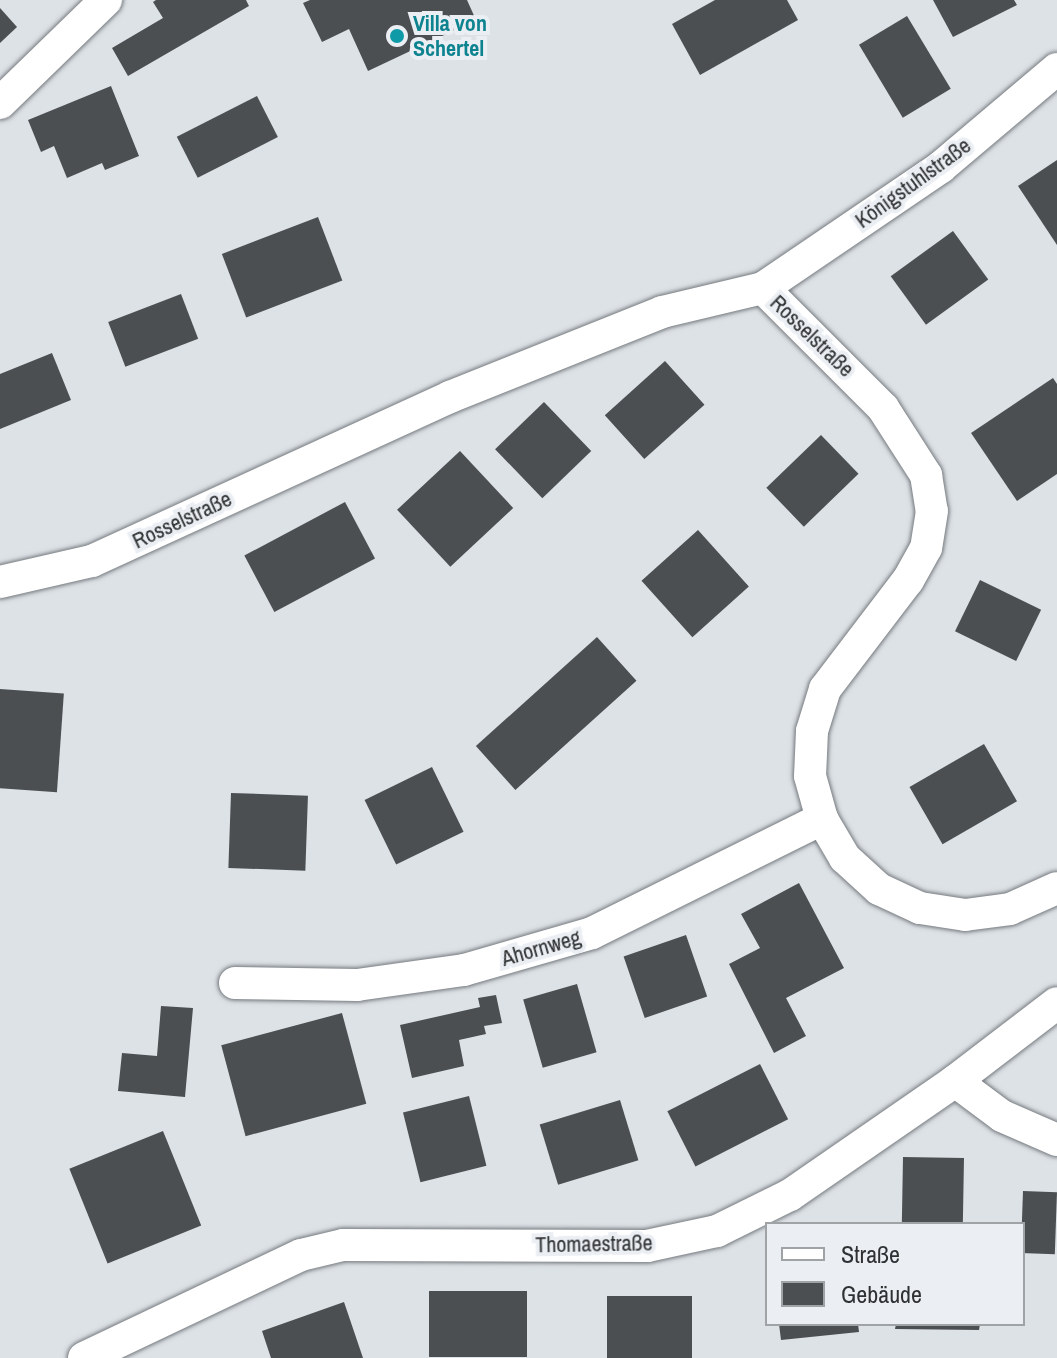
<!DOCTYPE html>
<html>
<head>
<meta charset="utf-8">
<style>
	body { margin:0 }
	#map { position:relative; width:1057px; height:1358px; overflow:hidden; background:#dde2e7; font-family:"Archivo Narrow",sans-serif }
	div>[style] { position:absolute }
	.building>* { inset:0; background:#4b4f52; transform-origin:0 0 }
	.roads { filter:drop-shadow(0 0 2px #757a7e) drop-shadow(0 0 2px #757a7e) }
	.minor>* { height:32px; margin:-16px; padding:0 16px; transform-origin:16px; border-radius:16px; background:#fff }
	.dots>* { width:22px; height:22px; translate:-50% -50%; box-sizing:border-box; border:4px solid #ebeff4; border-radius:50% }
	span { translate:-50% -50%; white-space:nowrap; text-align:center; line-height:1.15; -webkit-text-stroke:8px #ebeff4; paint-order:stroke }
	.culture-label { font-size:22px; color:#0d838f; font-weight:700 }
	.left { translate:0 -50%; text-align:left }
	.street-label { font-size:22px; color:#2e3031 }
	.legend { position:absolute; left:765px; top:1222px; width:260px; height:104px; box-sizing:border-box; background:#ebeff4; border:2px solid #9fa3a6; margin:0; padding:10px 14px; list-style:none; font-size:24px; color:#2e3031 }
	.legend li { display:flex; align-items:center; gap:16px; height:40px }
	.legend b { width:40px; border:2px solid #9fa3a6 }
</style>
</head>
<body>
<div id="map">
	<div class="building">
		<i style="clip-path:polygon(156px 0,246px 0,249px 6px,128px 76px,112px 48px,163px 18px,153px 2px)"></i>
		<i style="clip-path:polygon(310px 0,467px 0,476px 20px,368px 71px,349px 29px,322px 42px,303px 3px)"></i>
		<i style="clip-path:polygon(715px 0,787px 0,798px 20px,700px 75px,672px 24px)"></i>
		<i style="clip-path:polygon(933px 0,1014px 0,1017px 5px,953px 37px)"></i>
		<i style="clip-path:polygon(0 8px,17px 27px,0 43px)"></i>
		<i style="left:907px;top:16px;width:85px;height:56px;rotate:59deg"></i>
		<i style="clip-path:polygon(111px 86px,139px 156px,105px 170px,102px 163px,67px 178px,54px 146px,41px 152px,28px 120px)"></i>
		<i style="left:257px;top:96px;width:46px;height:90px;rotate:63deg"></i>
		<i style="clip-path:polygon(1057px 160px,1057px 245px,1018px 186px)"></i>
		<i style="left:318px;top:217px;width:68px;height:103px;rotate:69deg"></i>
		<i style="left:953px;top:231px;width:60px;height:77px;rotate:54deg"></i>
		<i style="left:181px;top:294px;width:48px;height:78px;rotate:69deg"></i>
		<i style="clip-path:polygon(52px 353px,71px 400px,0 429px,0 374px)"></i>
		<i style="left:665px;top:361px;width:59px;height:81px;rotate:48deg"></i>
		<i style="clip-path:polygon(1053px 378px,1057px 384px,1057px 474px,1017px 501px,971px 433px)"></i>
		<i style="left:544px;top:402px;width:68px;height:68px;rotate:46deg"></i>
		<i style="left:821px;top:435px;width:54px;height:76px;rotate:46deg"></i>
		<i style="left:460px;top:451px;width:78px;height:86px;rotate:47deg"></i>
		<i style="left:345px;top:502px;width:64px;height:114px;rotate:62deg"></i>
		<i style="left:698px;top:530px;width:76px;height:76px;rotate:48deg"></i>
		<i style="left:980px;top:580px;width:68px;height:57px;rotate:26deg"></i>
		<i style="left:597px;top:637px;width:59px;height:163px;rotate:48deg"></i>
		<i style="left:0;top:689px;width:64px;height:99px;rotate:4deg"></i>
		<i style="left:984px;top:744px;width:66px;height:86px;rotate:60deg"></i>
		<i style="left:432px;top:767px;width:72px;height:75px;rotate:64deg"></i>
		<i style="left:231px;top:793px;width:77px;height:75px;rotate:2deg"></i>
		<i style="clip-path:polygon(799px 883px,844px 968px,786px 998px,806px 1036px,774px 1053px,729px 964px,760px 948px,741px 914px)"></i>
		<i style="left:686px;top:935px;width:65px;height:66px;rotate:71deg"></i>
		<i style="left:577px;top:984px;width:71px;height:56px;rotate:74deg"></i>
		<i style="clip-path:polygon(496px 995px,502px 1023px,484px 1026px,486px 1034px,459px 1040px,464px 1066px,412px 1078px,400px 1025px,480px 1007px,478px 998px)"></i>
		<i style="clip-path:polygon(161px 1006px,193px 1008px,185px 1097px,118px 1091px,122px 1053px,157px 1056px)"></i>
		<i style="left:342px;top:1013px;width:94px;height:125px;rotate:75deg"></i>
		<i style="left:760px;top:1064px;width:62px;height:104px;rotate:63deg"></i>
		<i style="left:469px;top:1096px;width:72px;height:68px;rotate:76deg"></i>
		<i style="left:620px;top:1100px;width:63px;height:84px;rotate:73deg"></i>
		<i style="left:163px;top:1131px;width:102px;height:101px;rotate:68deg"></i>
		<i style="left:903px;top:1157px;width:61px;height:67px;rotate:1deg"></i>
		<i style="left:1023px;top:1191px;width:34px;height:62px;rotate:2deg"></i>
		<i style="left:527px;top:1291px;width:66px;height:98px;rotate:90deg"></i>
		<i style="left:607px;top:1296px;width:85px;height:62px"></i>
		<i style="clip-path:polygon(344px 1302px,363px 1358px,271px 1358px,262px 1331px)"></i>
		<i style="clip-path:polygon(779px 1324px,858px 1324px,859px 1332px,781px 1340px)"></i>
		<i style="clip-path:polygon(896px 1324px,980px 1324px,979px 1330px,895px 1329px)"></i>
	</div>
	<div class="roads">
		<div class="minor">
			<i style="left:0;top:103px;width:148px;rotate:-44.2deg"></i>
			<i style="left:763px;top:288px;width:170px;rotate:45deg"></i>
			<i style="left:883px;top:408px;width:80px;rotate:57.3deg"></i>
			<i style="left:926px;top:475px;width:36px;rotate:81deg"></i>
			<i style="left:932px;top:511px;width:37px;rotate:99deg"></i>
			<i style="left:926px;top:548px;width:37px;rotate:119deg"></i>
			<i style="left:908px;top:580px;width:137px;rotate:127.3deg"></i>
			<i style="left:825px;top:689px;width:44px;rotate:107.2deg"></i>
			<i style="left:812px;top:731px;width:45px;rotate:92.5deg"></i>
			<i style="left:810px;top:776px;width:45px;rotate:74.4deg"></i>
			<i style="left:822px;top:819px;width:45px;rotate:59.5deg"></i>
			<i style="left:845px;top:858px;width:46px;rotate:42.4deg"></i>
			<i style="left:879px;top:889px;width:45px;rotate:24.9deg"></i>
			<i style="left:920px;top:908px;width:46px;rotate:8.8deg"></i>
			<i style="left:965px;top:915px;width:45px;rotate:-7.6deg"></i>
			<i style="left:1010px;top:909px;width:51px;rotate:-24.1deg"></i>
			<i style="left:0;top:582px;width:94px;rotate:-12.9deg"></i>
			<i style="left:92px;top:561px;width:394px;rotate:-24.6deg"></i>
			<i style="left:450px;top:397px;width:228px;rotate:-21.8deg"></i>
			<i style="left:662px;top:312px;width:104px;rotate:-13.4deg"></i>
			<i style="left:763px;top:288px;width:215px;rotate:-34.2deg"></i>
			<i style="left:941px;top:167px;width:152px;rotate:-40.2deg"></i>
			<i style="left:235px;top:983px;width:122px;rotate:0.9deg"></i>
			<i style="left:357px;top:985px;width:108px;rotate:-8deg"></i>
			<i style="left:464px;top:970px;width:133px;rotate:-16.1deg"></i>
			<i style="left:592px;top:933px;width:257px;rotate:-26.4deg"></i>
			<i style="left:955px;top:1081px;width:59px;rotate:36.7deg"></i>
			<i style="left:1002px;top:1116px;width:60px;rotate:23.6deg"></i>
			<i style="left:84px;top:1358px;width:240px;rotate:-25.4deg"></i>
			<i style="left:301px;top:1255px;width:43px;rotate:-13.4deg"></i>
			<i style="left:343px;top:1245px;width:304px;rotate:0.2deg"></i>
			<i style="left:647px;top:1246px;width:72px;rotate:-12.1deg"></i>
			<i style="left:717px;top:1231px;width:81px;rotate:-26.3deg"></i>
			<i style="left:790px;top:1195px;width:201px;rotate:-34.6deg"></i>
			<i style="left:955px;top:1081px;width:128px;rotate:-37.4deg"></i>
		</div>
	</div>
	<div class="dots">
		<i style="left:397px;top:36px;background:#0f9aa8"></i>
	</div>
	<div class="culture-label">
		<span class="left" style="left:413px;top:36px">Villa von<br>Schertel</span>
	</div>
	<div class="street-label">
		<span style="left:913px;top:183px;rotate:-36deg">Königstuhlstraße</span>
		<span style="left:812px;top:336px;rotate:44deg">Rosselstraße</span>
		<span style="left:182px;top:520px;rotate:-25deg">Rosselstraße</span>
		<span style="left:541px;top:948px;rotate:-16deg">Ahornweg</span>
		<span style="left:594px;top:1244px;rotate:-1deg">Thomaestraße</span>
	</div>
	<ul class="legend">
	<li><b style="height:10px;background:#fff"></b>Straße</li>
	<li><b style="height:22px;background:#4b4f52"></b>Gebäude</li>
	</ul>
</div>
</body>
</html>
